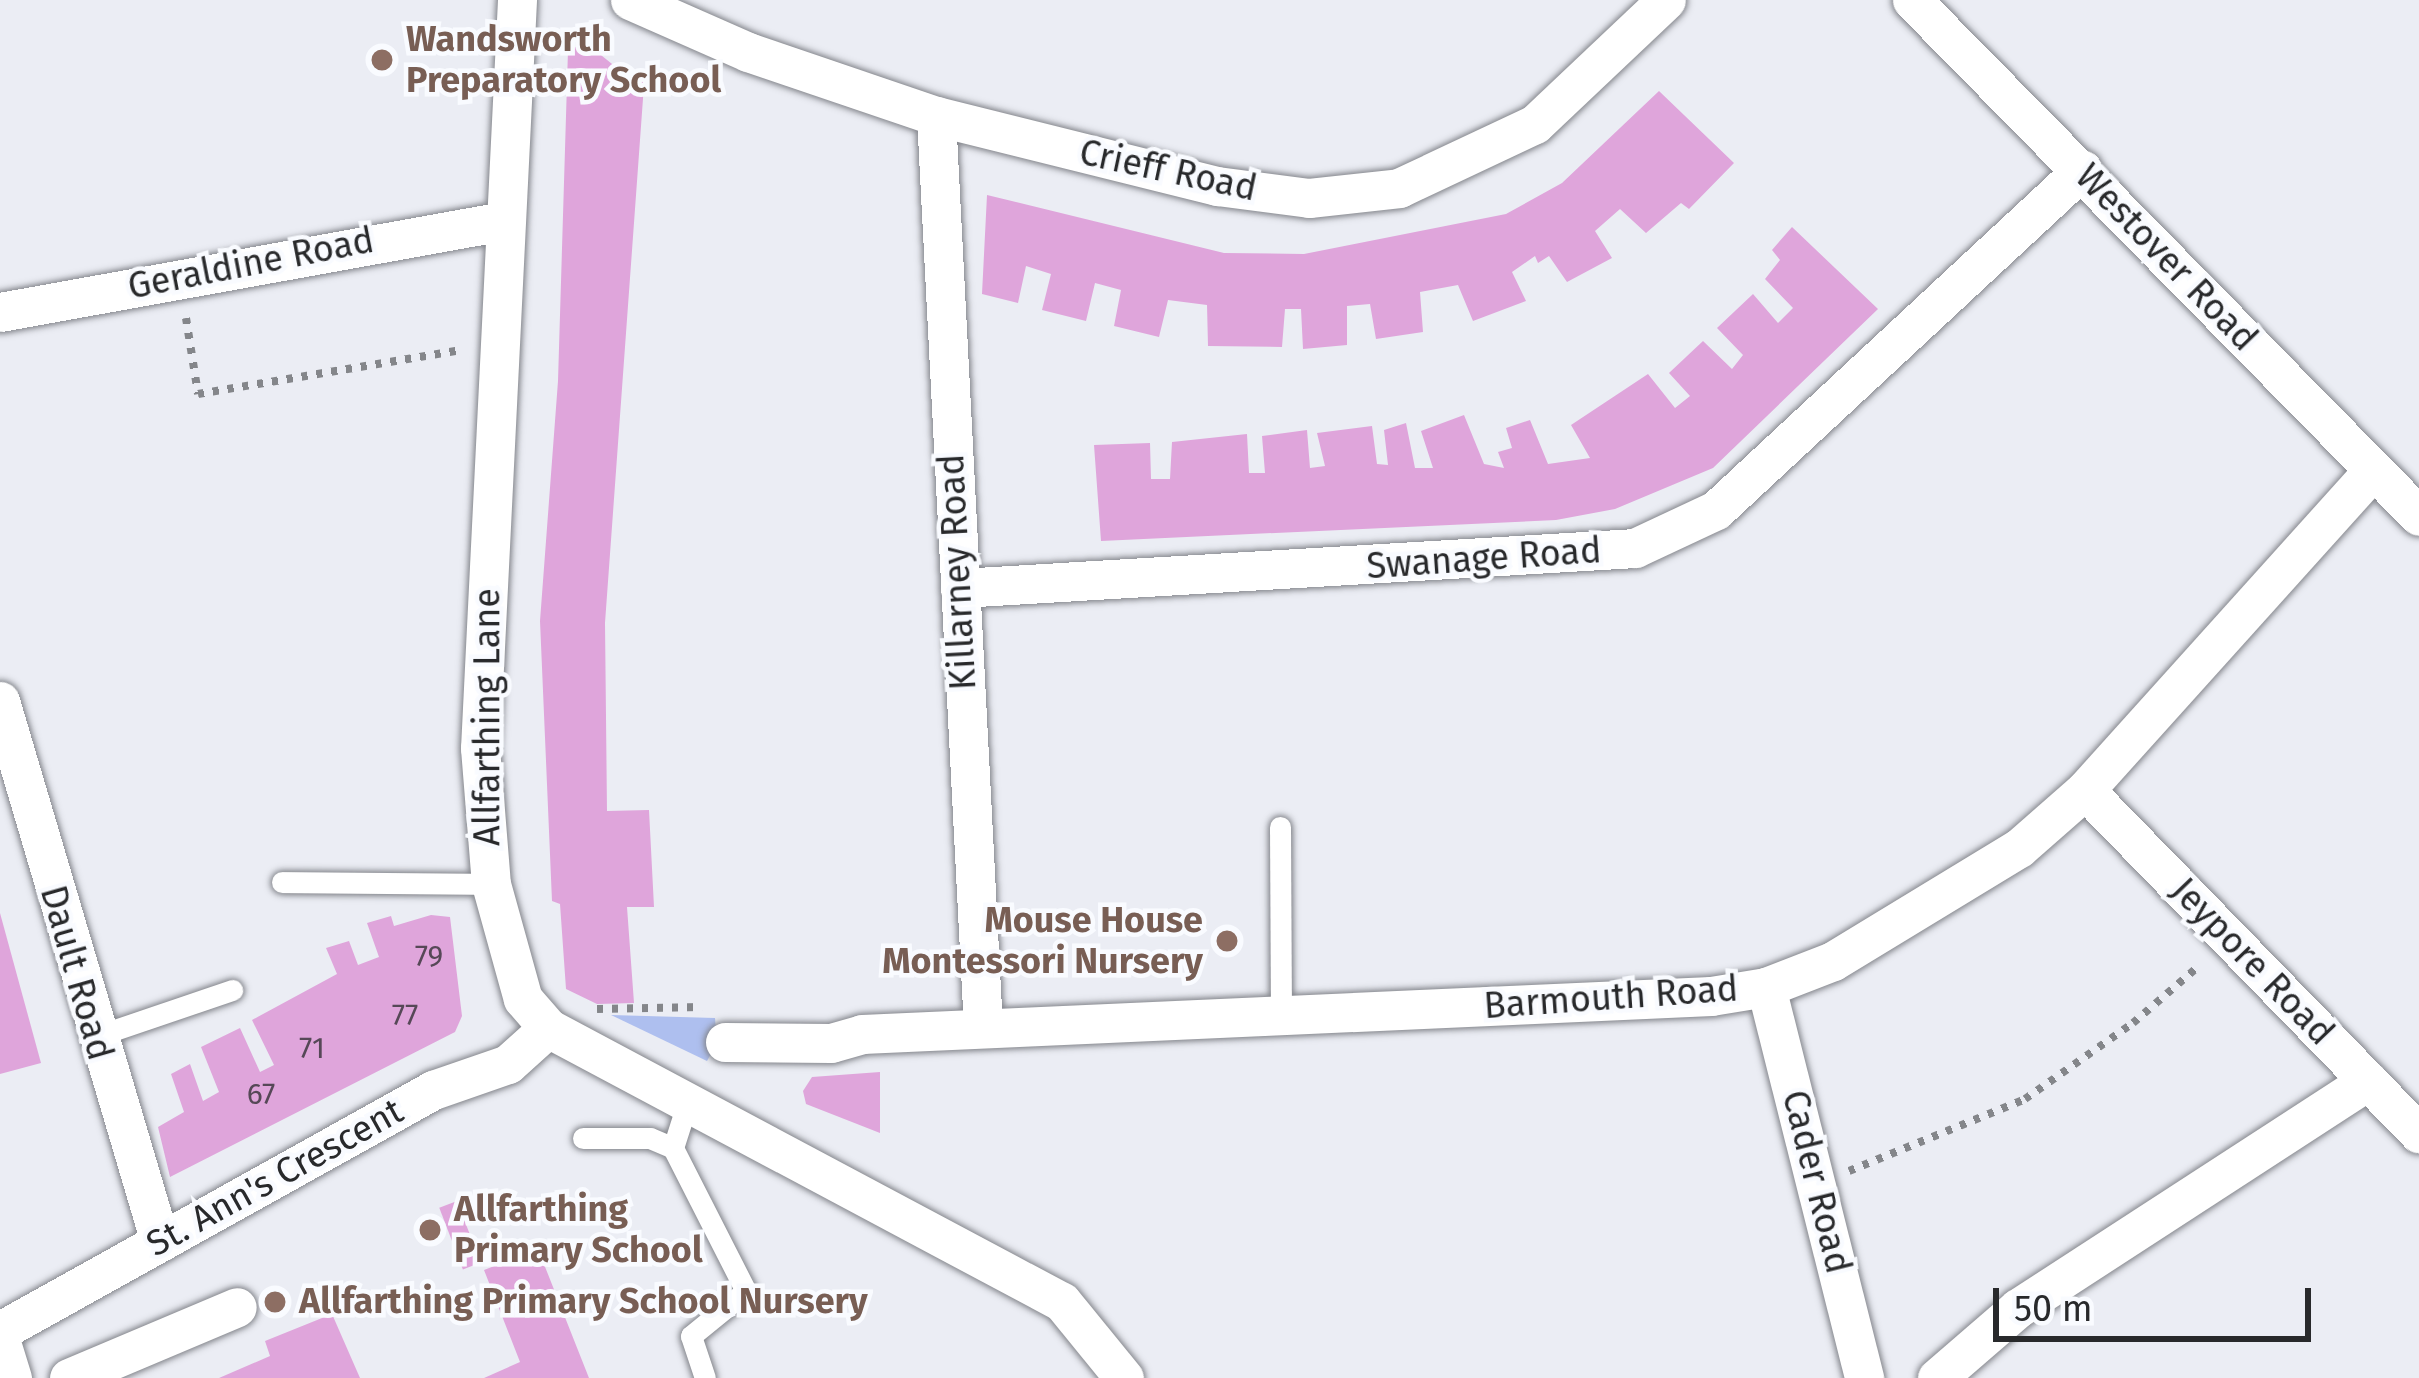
<!DOCTYPE html>
<html>
<head>
<meta charset="utf-8">
<style>
	body { margin:0 }
	#map { position:relative; width:2419px; height:1378px; overflow:hidden; background:#ebedf4; font-family:"Fira Sans",sans-serif }
	div>[style] { position:absolute }
	.green>* { inset:0; background:#aebfef }
	.building>* { inset:0; background:#dfa5db; transform-origin:0 0 }
	.path>* { height:8px; margin-top:-4px; transform-origin:0; background:repeating-linear-gradient(90deg,#84868a 0 6px,transparent 0 15px) }
	.roads { filter:drop-shadow(0 0 3px #84868c) drop-shadow(0 0 3px #84868c) }
	.service>* { height:21px; margin:-10.5px; padding:0 10.5px; transform-origin:10.5px; border-radius:10.5px; background:#fff }
	.minor>* { height:39px; margin:-19.5px; padding:0 19.5px; transform-origin:19.5px; border-radius:19.5px; background:#fff }
	.dots>* { width:33px; height:33px; translate:-50% -50%; box-sizing:border-box; border:6px solid #f9fbff; border-radius:50% }
	span { translate:-50% -50%; white-space:nowrap; text-align:center; line-height:1.15; -webkit-text-stroke:9px #f9fbff; paint-order:stroke }
	.number-label { font-size:30px; color:#564857 }
	.number-label span { -webkit-text-stroke-width:0 }
	.education-label { font-size:36px; color:#785e54; font-weight:700 }
	.left { translate:0 -50%; text-align:left }
	.right { translate:-100% -50%; text-align:right }
	.street-label { font-size:36px; color:#28292b }
	.scale { position:absolute; left:1993px; top:1288px; width:318px; height:54px; box-sizing:border-box; border:6px solid #28292b; border-top:0; padding-left:15px; font-size:36px; line-height:42px; white-space:nowrap; color:#28292b; -webkit-text-stroke:9px #f9fbff; paint-order:stroke }
</style>
</head>
<body>
<div id="map">
	<div class="green">
		<i style="clip-path:polygon(611px 1015px,715px 1018px,717px 1043px,707px 1061px)"></i>
	</div>
	<div class="building">
		<i style="clip-path:polygon(586px 43px,622px 72px,645px 71px,605px 623px,607px 811px,649px 810px,654px 907px,627px 907px,634px 1003px,597px 1004px,566px 989px,560px 904px,552px 901px,540px 621px,558px 381px,568px 50px)"></i>
		<i style="clip-path:polygon(1659px 91px,1734px 163px,1689px 209px,1681px 203px,1646px 233px,1620px 209px,1595px 231px,1612px 258px,1567px 282px,1549px 256px,1538px 263px,1535px 256px,1512px 272px,1526px 301px,1473px 321px,1458px 285px,1420px 292px,1423px 332px,1376px 339px,1370px 304px,1347px 306px,1347px 345px,1303px 349px,1301px 309px,1285px 309px,1282px 347px,1208px 346px,1207px 305px,1168px 300px,1159px 337px,1114px 326px,1121px 290px,1095px 283px,1086px 321px,1042px 310px,1051px 274px,1026px 266px,1018px 303px,982px 294px,987px 195px,1224px 253px,1304px 254px,1506px 214px,1562px 183px)"></i>
		<i style="clip-path:polygon(1792px 227px,1878px 309px,1713px 468px,1615px 509px,1556px 520px,1101px 541px,1094px 445px,1150px 443px,1151px 479px,1170px 479px,1172px 442px,1247px 434px,1249px 473px,1265px 473px,1262px 436px,1307px 430px,1310px 468px,1325px 466px,1317px 433px,1372px 426px,1377px 464px,1388px 465px,1384px 430px,1406px 423px,1415px 468px,1433px 468px,1421px 431px,1464px 415px,1484px 464px,1504px 468px,1498px 452px,1512px 448px,1506px 428px,1530px 420px,1548px 464px,1590px 458px,1571px 425px,1648px 374px,1675px 408px,1690px 396px,1669px 373px,1703px 341px,1732px 369px,1743px 355px,1717px 328px,1753px 294px,1778px 323px,1793px 308px,1765px 279px,1780px 260px,1772px 250px)"></i>
		<i style="clip-path:polygon(0 913px,41px 1063px,0 1074px)"></i>
		<i style="clip-path:polygon(431px 915px,450px 917px,462px 1016px,455px 1032px,170px 1177px,158px 1127px,184px 1112px,171px 1074px,190px 1064px,203px 1101px,219px 1092px,201px 1047px,240px 1028px,260px 1072px,274px 1065px,252px 1020px,337px 974px,326px 948px,349px 941px,358px 965px,379px 957px,367px 923px,391px 916px,394px 926px)"></i>
		<i style="clip-path:polygon(880px 1072px,880px 1133px,806px 1104px,803px 1091px,812px 1077px)"></i>
		<i style="left:457px;top:1201px;width:66px;height:19px;rotate:69deg"></i>
		<i style="clip-path:polygon(538px 1249px,589px 1378px,484px 1378px,520px 1362px,484px 1270px)"></i>
		<i style="clip-path:polygon(332px 1314px,360px 1378px,219px 1378px,270px 1356px,265px 1341px)"></i>
	</div>
	<div class="path">
		<i style="left:186px;top:318px;width:77px;rotate:81deg"></i>
		<i style="left:198px;top:394px;width:267px;rotate:-9.5deg"></i>
		<i style="left:597px;top:1009px;width:105px;rotate:-1.1deg"></i>
		<i style="left:1849px;top:1171px;width:190px;rotate:-22.2deg"></i>
		<i style="left:2025px;top:1099px;width:132px;rotate:-35.1deg"></i>
		<i style="left:2133px;top:1023px;width:89px;rotate:-40.9deg"></i>
	</div>
	<div class="roads">
		<div class="service">
			<i style="left:1280px;top:827px;width:189px;rotate:89.7deg"></i>
			<i style="left:282px;top:882px;width:209px;rotate:0.5deg"></i>
			<i style="left:94px;top:1037px;width:146px;rotate:-18.8deg"></i>
			<i style="left:687px;top:1104px;width:46px;rotate:107.7deg"></i>
			<i style="left:673px;top:1148px;width:161px;rotate:63deg"></i>
			<i style="left:746px;top:1291px;width:71px;rotate:140.7deg"></i>
			<i style="left:691px;top:1336px;width:44px;rotate:71.6deg"></i>
			<i style="left:583px;top:1138px;width:67px"></i>
			<i style="left:650px;top:1138px;width:25px;rotate:23deg"></i>
		</div>
		<div class="minor">
			<i style="left:517px;top:0;width:749px;rotate:92.83deg"></i>
			<i style="left:480px;top:748px;width:136px;rotate:85.4deg"></i>
			<i style="left:491px;top:884px;width:119px;rotate:74.5deg"></i>
			<i style="left:523px;top:999px;width:38px;rotate:49deg"></i>
			<i style="left:548px;top:1028px;width:582px;rotate:28.06deg"></i>
			<i style="left:1062px;top:1302px;width:98px;rotate:50.8deg"></i>
			<i style="left:630px;top:0;width:129px;rotate:23.8deg"></i>
			<i style="left:748px;top:52px;width:199px;rotate:18.8deg"></i>
			<i style="left:936px;top:116px;width:290px;rotate:14deg"></i>
			<i style="left:1217px;top:186px;width:93px;rotate:7.4deg"></i>
			<i style="left:1309px;top:198px;width:91px;rotate:-6.3deg"></i>
			<i style="left:1399px;top:188px;width:150px;rotate:-25.2deg"></i>
			<i style="left:1535px;top:124px;width:180px;rotate:-43.4deg"></i>
			<i style="left:1912px;top:0;width:723px;rotate:45.5deg"></i>
			<i style="left:936px;top:116px;width:913px;rotate:87.05deg"></i>
			<i style="left:0;top:312px;width:511px;rotate:-10.25deg"></i>
			<i style="left:960px;top:588px;width:676px;rotate:-3.39deg"></i>
			<i style="left:1635px;top:548px;width:89px;rotate:-25.1deg"></i>
			<i style="left:1716px;top:510px;width:500px;rotate:-42.9deg"></i>
			<i style="left:0;top:701px;width:564px;rotate:73.52deg"></i>
			<i style="left:2085px;top:790px;width:479px;rotate:45.8deg"></i>
			<i style="left:1766px;top:987px;width:403px;rotate:75.9deg"></i>
			<i style="left:725px;top:1042px;width:106px;rotate:0.5deg"></i>
			<i style="left:831px;top:1043px;width:32px;rotate:-16deg"></i>
			<i style="left:862px;top:1034px;width:850px;rotate:-2.56deg"></i>
			<i style="left:1711px;top:996px;width:56px;rotate:-9.3deg"></i>
			<i style="left:1766px;top:987px;width:72px;rotate:-21.2deg"></i>
			<i style="left:1833px;top:961px;width:218px;rotate:-31.3deg"></i>
			<i style="left:2019px;top:848px;width:88px;rotate:-41.3deg"></i>
			<i style="left:2085px;top:790px;width:429px;rotate:-48deg"></i>
			<i style="left:0;top:1331px;width:496px;rotate:-29.1deg"></i>
			<i style="left:433px;top:1090px;width:79px;rotate:-19.1deg"></i>
			<i style="left:508px;top:1064px;width:54px;rotate:-42deg"></i>
			<i style="left:0;top:1339px;width:41px;rotate:72.9deg"></i>
			<i style="left:69px;top:1378px;width:182px;rotate:-22.9deg"></i>
			<i style="left:1937px;top:1378px;width:107px;rotate:-40.8deg"></i>
			<i style="left:2018px;top:1308px;width:417px;rotate:-33deg"></i>
		</div>
	</div>
	<div class="dots">
		<i style="left:382px;top:60px;background:#8d6e63"></i>
		<i style="left:1227px;top:941px;background:#8d6e63"></i>
		<i style="left:430px;top:1230px;background:#8d6e63"></i>
		<i style="left:275px;top:1302px;background:#8d6e63"></i>
	</div>
	<div class="number-label">
		<span style="left:429px;top:956px">79</span>
		<span style="left:405px;top:1015px">77</span>
		<span style="left:312px;top:1048px">71</span>
		<span style="left:261px;top:1094px">67</span>
	</div>
	<div class="education-label">
		<span class="left" style="left:406px;top:60px">Wandsworth<br>Preparatory School</span>
		<span class="right" style="left:1203px;top:941px">Mouse House<br>Montessori Nursery</span>
		<span class="left" style="left:454px;top:1230px">Allfarthing<br>Primary School</span>
		<span class="left" style="left:299px;top:1302px">Allfarthing Primary School Nursery</span>
	</div>
	<div class="street-label">
		<span style="left:1168px;top:171px;rotate:12deg">Crieff Road</span>
		<span style="left:2166px;top:258px;rotate:46deg">Westover Road</span>
		<span style="left:251px;top:264px;rotate:-11deg">Geraldine Road</span>
		<span style="left:1484px;top:559px;rotate:-4deg">Swanage Road</span>
		<span style="left:958px;top:572px;rotate:-93deg">Killarney Road</span>
		<span style="left:488px;top:717px;rotate:-90deg">Allfarthing Lane</span>
		<span style="left:2252px;top:962px;rotate:46deg">Jeypore Road</span>
		<span style="left:76px;top:973px;rotate:74deg">Dault Road</span>
		<span style="left:1611px;top:998px;rotate:-4deg">Barmouth Road</span>
		<span style="left:275px;top:1178px;rotate:-29deg">St. Ann's Crescent</span>
		<span style="left:1816px;top:1182px;rotate:76deg">Cader Road</span>
	</div>
	<div class="scale">50 m</div>
</div>
</body>
</html>
